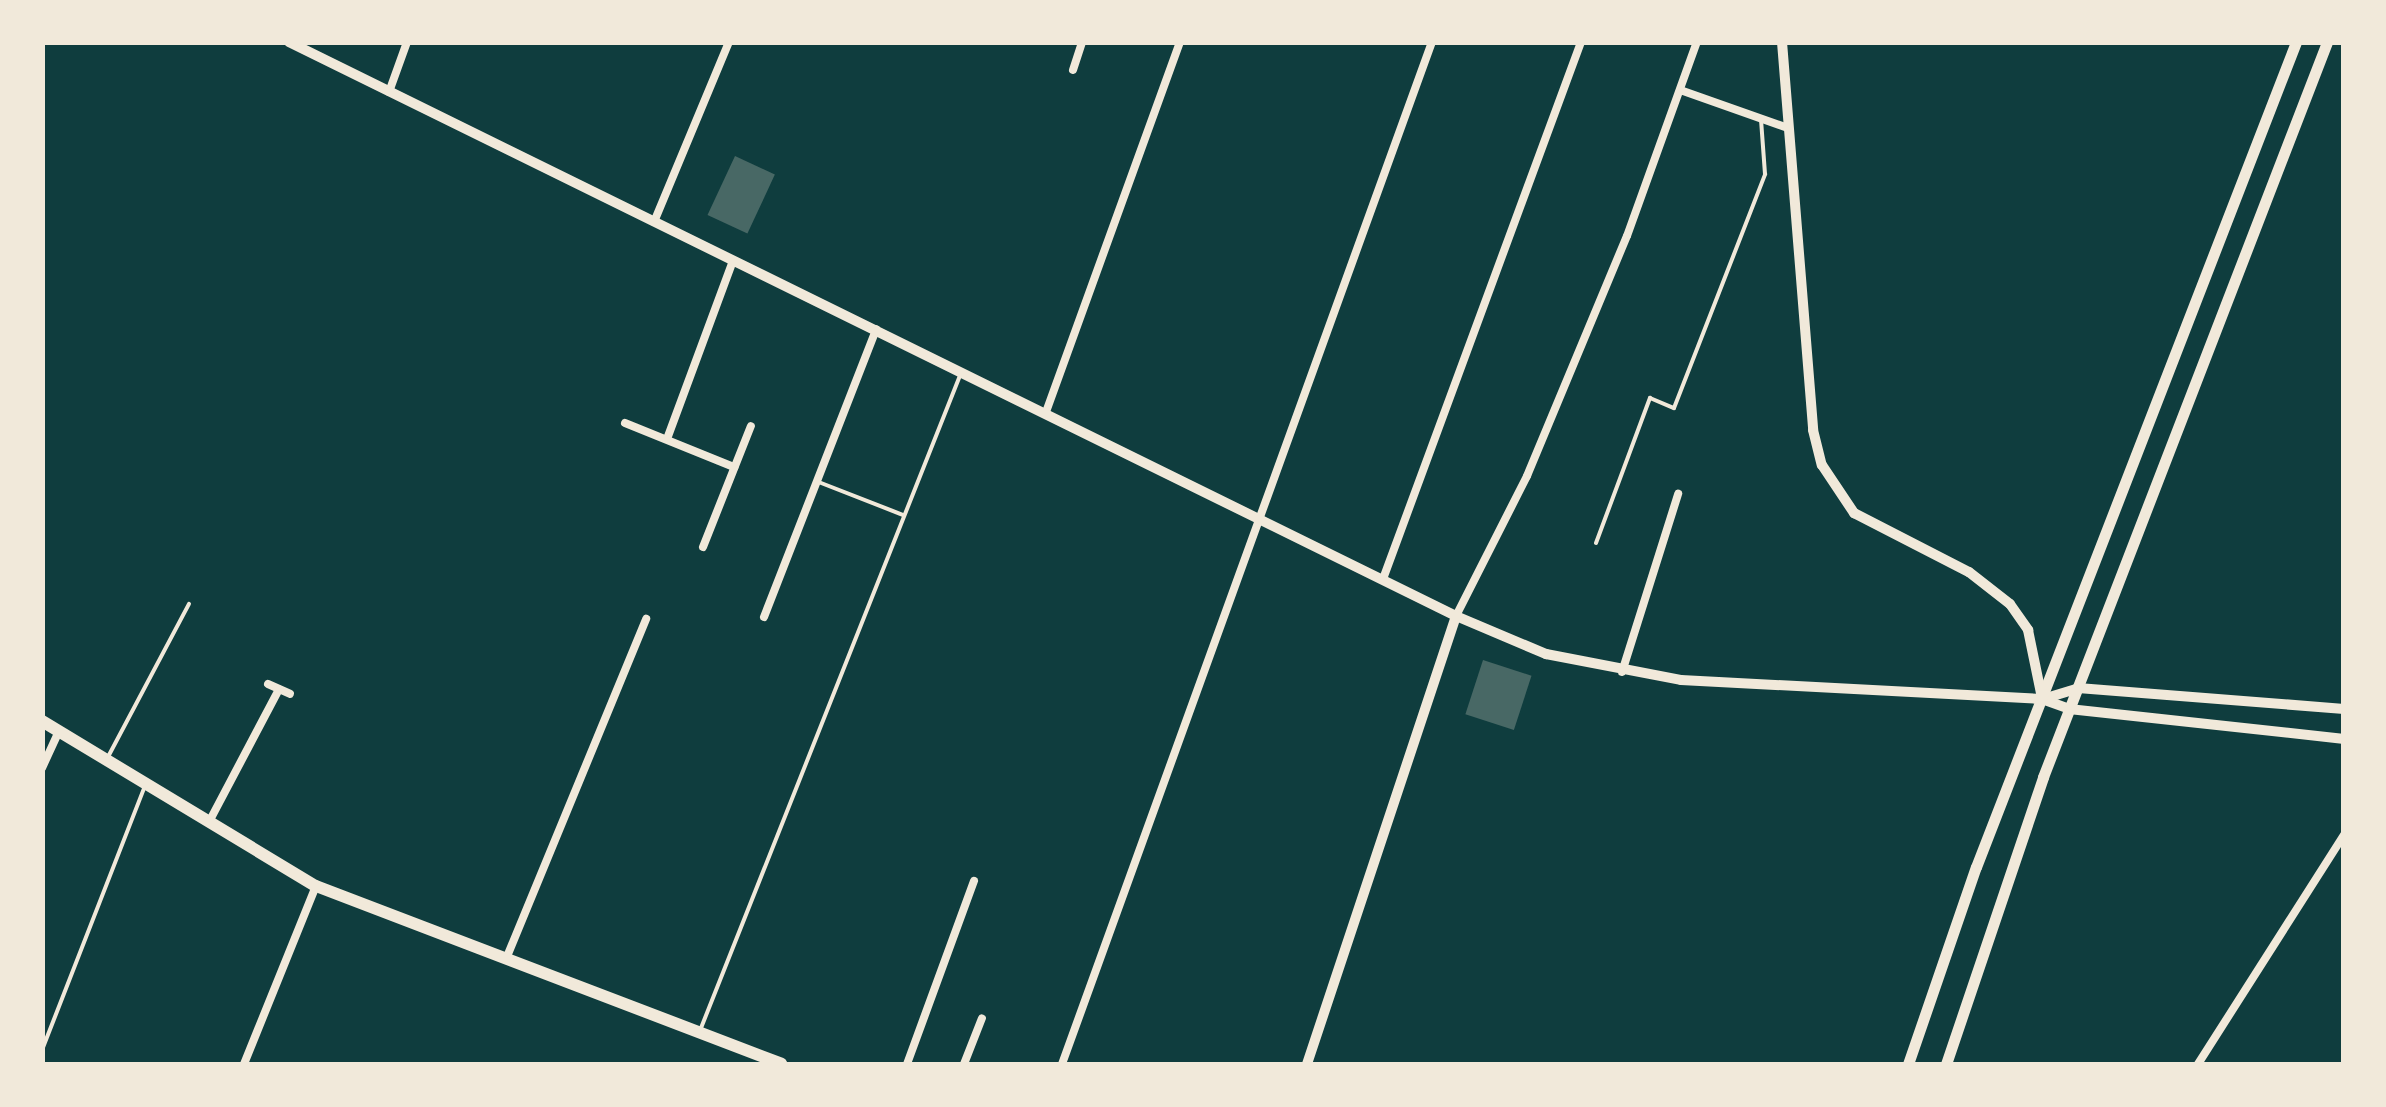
<!DOCTYPE html>
<html>
<head>
<meta charset="utf-8">
<style>
	body { margin:0 }
	#map { position:relative; width:2386px; height:1107px; overflow:hidden; background:#0f3d3e; font-family:Karla,sans-serif }
	div>[style] { position:absolute }
	.building>* { inset:0; background:#486865; transform-origin:0 0 }
	.service>* { height:4px; margin:-2px; padding:0 2px; transform-origin:2px; border-radius:2px; background:#f1e9da }
	.minor>* { height:8px; margin:-4px; padding:0 4px; transform-origin:4px; border-radius:4px; background:#f1e9da }
	.tertiary>* { height:10px; margin:-5px; padding:0 5px; transform-origin:5px; border-radius:5px; background:#f1e9da }
	.secondary>* { height:11px; margin:-5.5px; padding:0 5.5px; transform-origin:5.5px; border-radius:5.5px; background:#f1e9da }
	.primary>* { height:12px; margin:-6px; padding:0 6px; transform-origin:6px; border-radius:6px; background:#f1e9da }
	span { translate:-50% -50%; white-space:nowrap; text-align:center; line-height:1.15; -webkit-text-stroke:9px #f1e9da; paint-order:stroke }
	.frame { position:absolute; inset:0; border:45px solid #f1e9da; pointer-events:none }
</style>
</head>
<body>
<div id="map">
	<div class="building">
		<i style="left:735px;top:156px;width:44px;height:65px;rotate:25deg"></i>
		<i style="left:1483px;top:660px;width:51px;height:57px;rotate:18deg"></i>
	</div>
	<div class="service">
		<i style="left:816px;top:481px;width:93px;rotate:21.3deg"></i>
		<i style="left:1596px;top:543px;width:155px;rotate:-69.6deg"></i>
		<i style="left:1650px;top:398px;width:26px;rotate:23deg"></i>
		<i style="left:1674px;top:408px;width:251px;rotate:-68.7deg"></i>
		<i style="left:1765px;top:174px;width:54px;rotate:-94.2deg"></i>
		<i style="left:109px;top:755px;width:171px;rotate:-62.1deg"></i>
		<i style="left:701px;top:1028px;width:705px;rotate:-68.35deg"></i>
		<i style="left:42px;top:1050px;width:280px;rotate:-68.7deg"></i>
	</div>
	<div class="minor">
		<i style="left:1073px;top:70px;width:29px;rotate:-72deg"></i>
		<i style="left:1683px;top:91px;width:111px;rotate:19.4deg"></i>
		<i style="left:389px;top:92px;width:53px;rotate:-70.2deg"></i>
		<i style="left:654px;top:222px;width:195px;rotate:-67.4deg"></i>
		<i style="left:1046px;top:412px;width:394px;rotate:-70.1deg"></i>
		<i style="left:625px;top:423px;width:118px;rotate:22deg"></i>
		<i style="left:667px;top:439px;width:190px;rotate:-69.7deg"></i>
		<i style="left:703px;top:547px;width:130px;rotate:-68.4deg"></i>
		<i style="left:1383px;top:579px;width:572px;rotate:-69.76deg"></i>
		<i style="left:1456px;top:616px;width:157px;rotate:-63.1deg"></i>
		<i style="left:1527px;top:476px;width:260px;rotate:-67.4deg"></i>
		<i style="left:1627px;top:236px;width:206px;rotate:-70.2deg"></i>
		<i style="left:764px;top:617px;width:309px;rotate:-68.7deg"></i>
		<i style="left:1622px;top:672px;width:187px;rotate:-72.5deg"></i>
		<i style="left:268px;top:684px;width:24px;rotate:24deg"></i>
		<i style="left:42px;top:768px;width:41px;rotate:-65.3deg"></i>
		<i style="left:209px;top:822px;width:150px;rotate:-62.2deg"></i>
		<i style="left:506px;top:959px;width:368px;rotate:-67.6deg"></i>
		<i style="left:244px;top:1064px;width:192px;rotate:-68deg"></i>
		<i style="left:907px;top:1064px;width:195px;rotate:-69.9deg"></i>
		<i style="left:964px;top:1064px;width:49px;rotate:-68.6deg"></i>
		<i style="left:1062px;top:1064px;width:1087px;rotate:-70.1deg"></i>
		<i style="left:2198px;top:1064px;width:272px;rotate:-57.5deg"></i>
	</div>
	<div class="tertiary">
		<i style="left:289px;top:42px;width:1301px;rotate:26.19deg"></i>
		<i style="left:1456px;top:616px;width:98px;rotate:22.9deg"></i>
		<i style="left:1546px;top:654px;width:137px;rotate:10.9deg"></i>
		<i style="left:1681px;top:680px;width:361px;rotate:3deg"></i>
		<i style="left:2042px;top:699px;width:29px;rotate:20deg"></i>
		<i style="left:2069px;top:709px;width:277px;rotate:6.2deg"></i>
		<i style="left:1782px;top:42px;width:389px;rotate:85.4deg"></i>
		<i style="left:1813px;top:430px;width:36px;rotate:76deg"></i>
		<i style="left:1822px;top:465px;width:58px;rotate:56.3deg"></i>
		<i style="left:1854px;top:513px;width:129px;rotate:27.2deg"></i>
		<i style="left:1969px;top:572px;width:52px;rotate:38deg"></i>
		<i style="left:2010px;top:604px;width:32px;rotate:55deg"></i>
		<i style="left:2028px;top:630px;width:69px;rotate:78.4deg"></i>
		<i style="left:2043px;top:699px;width:37px;rotate:-17deg"></i>
		<i style="left:2078px;top:688px;width:267px;rotate:4.5deg"></i>
		<i style="left:1307px;top:1064px;width:472px;rotate:-71.6deg"></i>
	</div>
	<div class="secondary">
		<i style="left:1908px;top:1064px;width:208px;rotate:-71deg"></i>
		<i style="left:1976px;top:867px;width:885px;rotate:-68.8deg"></i>
		<i style="left:1946px;top:1064px;width:303px;rotate:-71.3deg"></i>
		<i style="left:2043px;top:777px;width:788px;rotate:-68.87deg"></i>
	</div>
	<div class="primary">
		<i style="left:42px;top:721px;width:320px;rotate:31.1deg"></i>
		<i style="left:316px;top:886px;width:498px;rotate:20.9deg"></i>
	</div>
	<div class="frame"></div>
</div>
</body>
</html>
